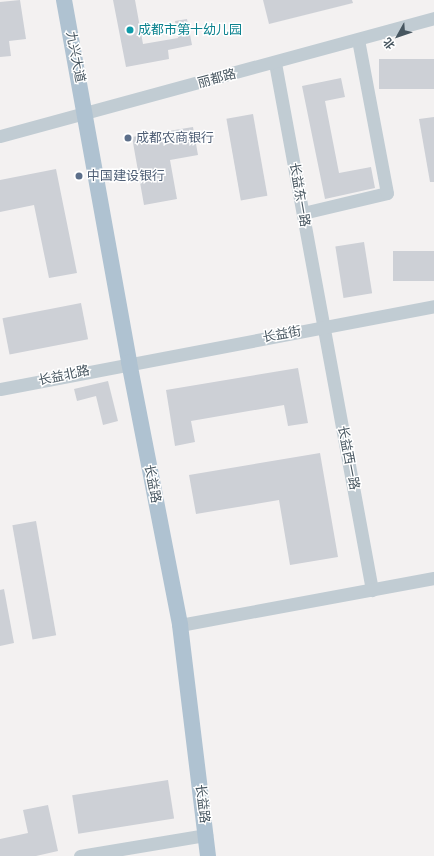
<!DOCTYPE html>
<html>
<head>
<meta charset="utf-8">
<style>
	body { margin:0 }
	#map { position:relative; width:434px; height:856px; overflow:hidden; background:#f3f1f1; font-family:Poppins,"Noto Sans SC",sans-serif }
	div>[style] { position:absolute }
	.building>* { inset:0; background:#cdd0d6; transform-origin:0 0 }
	.minor>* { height:13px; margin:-6.5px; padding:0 6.5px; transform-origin:6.5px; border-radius:6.5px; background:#c1ccd3 }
	.major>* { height:16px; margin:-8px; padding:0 8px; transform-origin:8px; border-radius:8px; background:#afc2d1 }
	.dots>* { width:11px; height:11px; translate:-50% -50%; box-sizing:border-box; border:2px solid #fff; border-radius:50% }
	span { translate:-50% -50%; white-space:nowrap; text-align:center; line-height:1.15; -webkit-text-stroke:3px #fff; paint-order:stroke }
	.culture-label { font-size:13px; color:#0d838f }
	.left { translate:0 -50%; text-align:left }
	.street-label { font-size:13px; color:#475660 }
	.service-label { font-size:13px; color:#4e5e75 }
	.north { position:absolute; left:378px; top:16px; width:40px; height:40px; -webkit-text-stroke:3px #fff; paint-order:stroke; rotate:230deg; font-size:11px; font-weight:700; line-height:16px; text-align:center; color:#475660 }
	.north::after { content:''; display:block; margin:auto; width:14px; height:18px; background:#475660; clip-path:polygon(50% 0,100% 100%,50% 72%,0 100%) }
</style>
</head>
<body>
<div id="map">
	<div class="building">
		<i style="clip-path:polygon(20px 0,26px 39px,9px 41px,11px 56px,0 57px,0 2px)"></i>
		<i style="clip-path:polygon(113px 0,135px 0,143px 44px,178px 38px,175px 21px,187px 19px,192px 45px,168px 50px,169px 59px,126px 67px)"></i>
		<i style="clip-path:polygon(263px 0,352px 0,353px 3px,269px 24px)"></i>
		<i style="left:434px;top:59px;width:30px;height:55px;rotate:90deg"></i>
		<i style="clip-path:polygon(341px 78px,345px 97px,325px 101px,339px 173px,371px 167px,375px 188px,325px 199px,302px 86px)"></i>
		<i style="left:253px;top:114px;width:83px;height:27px;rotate:80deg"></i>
		<i style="clip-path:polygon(434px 117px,434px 182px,430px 182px,419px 119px)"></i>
		<i style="clip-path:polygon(193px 127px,198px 155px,170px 160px,177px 199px,144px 205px,132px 137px)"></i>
		<i style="clip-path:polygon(56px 169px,77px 273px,49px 278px,34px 205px,0 212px,0 180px)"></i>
		<i style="left:364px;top:242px;width:52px;height:29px;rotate:81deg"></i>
		<i style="left:434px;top:251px;width:30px;height:41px;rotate:90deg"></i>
		<i style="left:81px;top:303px;width:37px;height:80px;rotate:79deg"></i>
		<i style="clip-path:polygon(298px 368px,308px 423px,288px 426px,284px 405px,191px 421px,195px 442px,175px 446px,166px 390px)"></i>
		<i style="clip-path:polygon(108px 381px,118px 421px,103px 425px,96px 396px,77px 401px,74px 389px)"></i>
		<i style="clip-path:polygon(320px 453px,338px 557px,290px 565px,279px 500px,196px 514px,189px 475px)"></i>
		<i style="left:36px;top:521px;width:116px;height:24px;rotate:80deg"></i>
		<i style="clip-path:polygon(4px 589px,14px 643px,0 646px,0 590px)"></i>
		<i style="left:168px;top:780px;width:39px;height:97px;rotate:81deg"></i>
		<i style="clip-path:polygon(48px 805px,58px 851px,36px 856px,0 856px,0 839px,28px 833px,23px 810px)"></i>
	</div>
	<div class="minor">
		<i style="left:275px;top:63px;width:536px;rotate:79.57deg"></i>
		<i style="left:0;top:136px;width:450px;rotate:-15.2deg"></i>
		<i style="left:303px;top:213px;width:86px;rotate:-13.4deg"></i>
		<i style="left:387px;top:193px;width:156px;rotate:-100.7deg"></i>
		<i style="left:0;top:389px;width:442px;rotate:-10.8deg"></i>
		<i style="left:180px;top:625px;width:258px;rotate:-10.5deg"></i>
		<i style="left:80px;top:856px;width:128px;rotate:-9.5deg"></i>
	</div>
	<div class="major">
		<i style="left:64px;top:0;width:368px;rotate:79.8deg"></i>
		<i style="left:129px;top:362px;width:268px;rotate:79deg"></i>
		<i style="left:180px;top:625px;width:233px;rotate:83.1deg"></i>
	</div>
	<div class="dots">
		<i style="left:130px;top:30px;background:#0f9aa8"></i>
		<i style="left:128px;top:138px;background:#5c6f8a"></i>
		<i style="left:79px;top:176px;background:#5c6f8a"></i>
	</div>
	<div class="culture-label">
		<span class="left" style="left:138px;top:30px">成都市第十幼儿园</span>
	</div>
	<div class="street-label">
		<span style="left:75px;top:57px;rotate:79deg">九兴大道</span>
		<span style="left:217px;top:79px;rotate:-15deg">丽都路</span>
		<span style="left:299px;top:195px;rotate:80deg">长益东一路</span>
		<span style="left:282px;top:335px;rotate:-10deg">长益街</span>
		<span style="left:64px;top:376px;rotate:-12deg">长益北路</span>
		<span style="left:348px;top:458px;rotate:79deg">长益西一路</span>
		<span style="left:152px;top:484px;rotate:79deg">长益路</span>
		<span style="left:202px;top:804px;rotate:83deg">长益路</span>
	</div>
	<div class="service-label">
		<span class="left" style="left:136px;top:138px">成都农商银行</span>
		<span class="left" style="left:87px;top:176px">中国建设银行</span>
	</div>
	<div class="north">北</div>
</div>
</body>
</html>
